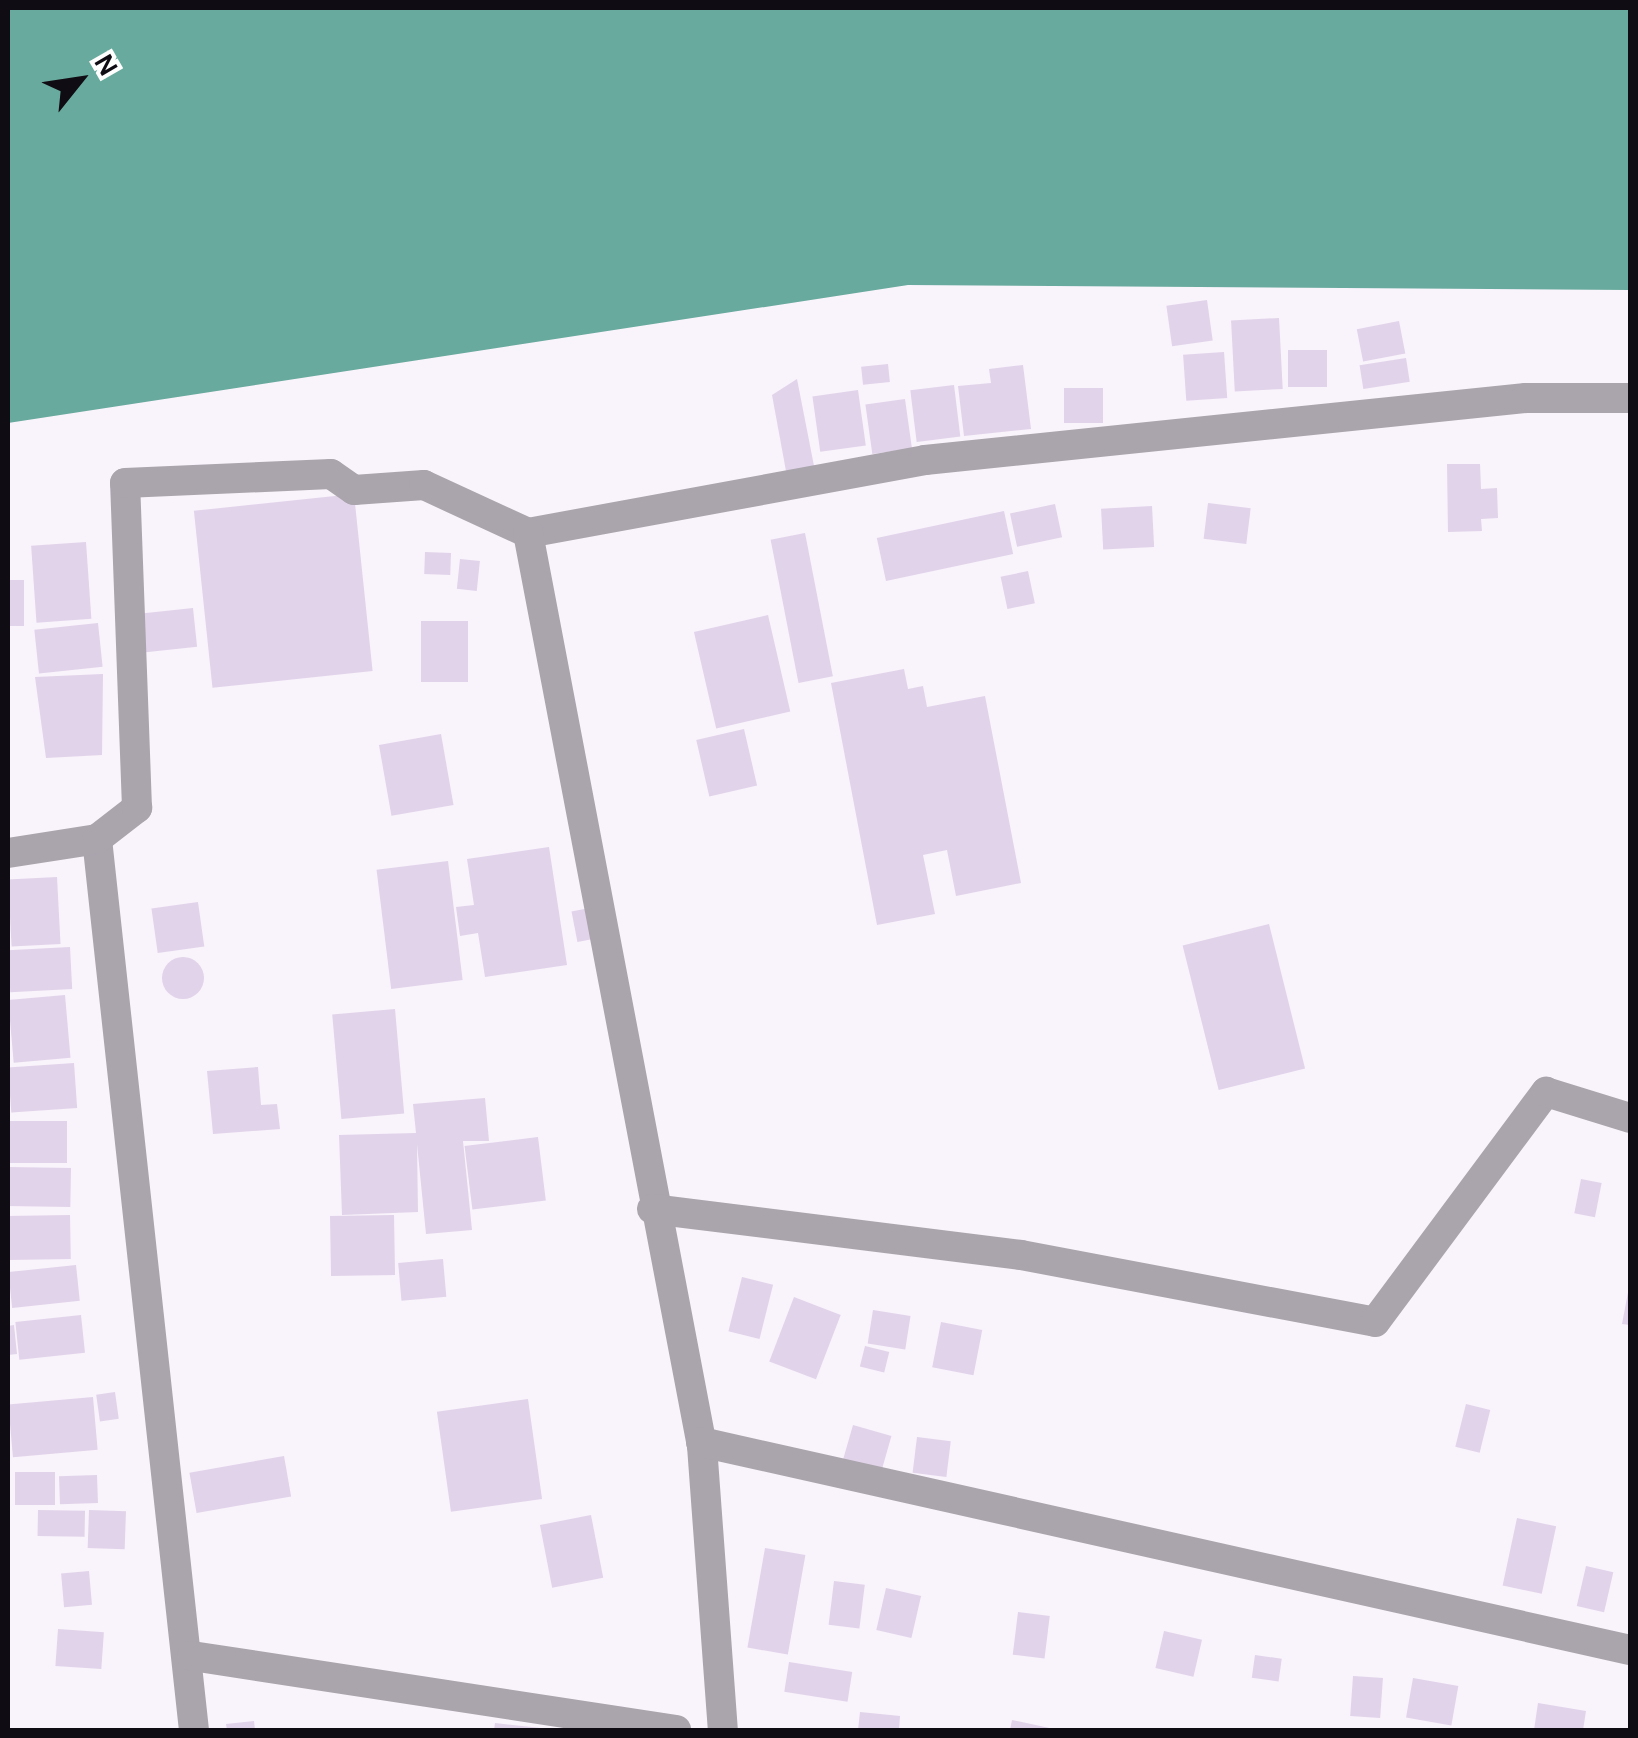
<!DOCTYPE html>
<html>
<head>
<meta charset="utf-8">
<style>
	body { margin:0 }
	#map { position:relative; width:1638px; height:1738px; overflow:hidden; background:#f9f3fc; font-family:Karla,sans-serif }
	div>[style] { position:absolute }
	.water>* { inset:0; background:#68aa9d }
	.building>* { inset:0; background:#e1d3e9; transform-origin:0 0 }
	.round { border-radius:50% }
	.minor>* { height:30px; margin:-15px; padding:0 15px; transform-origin:15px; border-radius:15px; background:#aaa4ad }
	span { translate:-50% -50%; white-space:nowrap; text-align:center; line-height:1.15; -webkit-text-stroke:9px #fff; paint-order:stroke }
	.frame { position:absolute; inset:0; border:10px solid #100c13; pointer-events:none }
	.north { position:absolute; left:30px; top:30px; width:100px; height:100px; -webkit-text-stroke:8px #fff; paint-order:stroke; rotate:60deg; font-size:28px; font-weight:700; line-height:40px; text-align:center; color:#100c13 }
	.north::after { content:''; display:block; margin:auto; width:35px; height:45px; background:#100c13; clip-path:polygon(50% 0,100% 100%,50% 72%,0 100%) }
</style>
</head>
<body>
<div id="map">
	<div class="water">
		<i style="clip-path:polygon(8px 8px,1630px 8px,1630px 290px,908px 285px,8px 423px)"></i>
	</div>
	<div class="building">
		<i style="left:1207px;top:300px;width:41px;height:41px;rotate:82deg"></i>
		<i style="left:1279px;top:318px;width:71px;height:48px;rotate:87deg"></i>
		<i style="left:1399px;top:321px;width:33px;height:43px;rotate:79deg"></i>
		<i style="left:1327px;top:350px;width:37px;height:39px;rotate:90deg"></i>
		<i style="left:1224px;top:352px;width:46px;height:41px;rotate:86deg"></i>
		<i style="left:1406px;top:358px;width:24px;height:47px;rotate:81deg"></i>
		<i style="left:888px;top:364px;width:18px;height:27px;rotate:84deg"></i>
		<i style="clip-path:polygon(1023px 365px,1031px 429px,964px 436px,958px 386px,991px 383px,989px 369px)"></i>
		<i style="clip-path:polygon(797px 379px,814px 466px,786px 471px,772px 395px)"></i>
		<i style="left:954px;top:385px;width:52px;height:44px;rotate:83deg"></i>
		<i style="left:1064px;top:388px;width:39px;height:35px"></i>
		<i style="left:858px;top:390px;width:56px;height:46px;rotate:82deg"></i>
		<i style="left:905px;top:399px;width:50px;height:40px;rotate:82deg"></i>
		<i style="clip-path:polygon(1447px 464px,1480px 464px,1481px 489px,1497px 488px,1498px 518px,1481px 519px,1482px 531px,1448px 532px)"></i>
		<i style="left:354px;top:494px;width:178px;height:161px;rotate:84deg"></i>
		<i style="left:1208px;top:503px;width:43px;height:36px;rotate:7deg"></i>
		<i style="left:1055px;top:504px;width:34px;height:46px;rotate:78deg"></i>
		<i style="left:1152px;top:506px;width:41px;height:51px;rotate:87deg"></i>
		<i style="left:1004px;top:511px;width:44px;height:130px;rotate:78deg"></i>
		<i style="left:805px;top:533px;width:146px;height:35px;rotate:79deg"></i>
		<i style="left:86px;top:542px;width:77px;height:55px;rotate:86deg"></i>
		<i style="left:425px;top:552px;width:26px;height:22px;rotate:2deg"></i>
		<i style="left:460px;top:559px;width:20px;height:30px;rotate:6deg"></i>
		<i style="left:1028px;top:571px;width:33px;height:28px;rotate:78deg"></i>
		<i style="left:8px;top:580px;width:16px;height:46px"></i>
		<i style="left:193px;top:608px;width:39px;height:54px;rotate:84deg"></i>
		<i style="left:768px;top:615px;width:99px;height:76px;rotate:77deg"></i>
		<i style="left:421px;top:621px;width:47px;height:61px"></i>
		<i style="left:98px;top:623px;width:44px;height:64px;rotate:84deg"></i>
		<i style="clip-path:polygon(904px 669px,908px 689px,923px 686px,927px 707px,985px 696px,1021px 883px,956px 896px,947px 850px,923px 855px,935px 914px,877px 925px,831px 683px)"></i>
		<i style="clip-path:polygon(103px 674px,102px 755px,46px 758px,35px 677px)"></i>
		<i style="left:744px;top:729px;width:58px;height:49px;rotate:77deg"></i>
		<i style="left:441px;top:734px;width:72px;height:63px;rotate:80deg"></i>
		<i style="clip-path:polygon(549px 847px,567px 965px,485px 977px,478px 933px,460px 936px,456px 907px,474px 905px,467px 859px)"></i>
		<i style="left:448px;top:861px;width:120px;height:72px;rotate:83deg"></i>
		<i style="left:57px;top:877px;width:67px;height:49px;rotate:87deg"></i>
		<i style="left:198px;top:902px;width:45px;height:47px;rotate:82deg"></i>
		<i style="left:600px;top:906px;width:31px;height:29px;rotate:79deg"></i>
		<i style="left:1269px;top:924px;width:149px;height:89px;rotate:76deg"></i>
		<i style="left:70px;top:947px;width:42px;height:62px;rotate:87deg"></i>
		<i class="round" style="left:162px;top:957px;width:42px;height:42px"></i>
		<i style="left:65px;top:995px;width:63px;height:57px;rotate:85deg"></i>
		<i style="left:395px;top:1009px;width:105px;height:63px;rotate:85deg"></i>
		<i style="left:74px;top:1063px;width:45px;height:66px;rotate:86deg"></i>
		<i style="clip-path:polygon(258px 1067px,261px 1105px,277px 1104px,280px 1129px,213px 1134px,207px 1071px)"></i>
		<i style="clip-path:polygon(485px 1098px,489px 1141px,463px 1141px,472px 1230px,426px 1234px,417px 1144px,418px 1212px,342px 1215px,339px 1135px,416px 1133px,413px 1104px)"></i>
		<i style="left:8px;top:1121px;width:59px;height:42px"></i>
		<i style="left:538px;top:1137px;width:64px;height:74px;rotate:83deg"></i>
		<i style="left:8px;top:1167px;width:63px;height:39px;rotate:1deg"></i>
		<i style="left:1581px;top:1179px;width:21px;height:35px;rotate:11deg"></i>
		<i style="left:70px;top:1215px;width:44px;height:62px;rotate:89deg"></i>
		<i style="left:394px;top:1215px;width:60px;height:64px;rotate:89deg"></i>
		<i style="left:443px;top:1259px;width:38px;height:45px;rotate:85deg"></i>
		<i style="left:76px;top:1265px;width:36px;height:68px;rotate:84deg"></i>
		<i style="left:742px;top:1277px;width:32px;height:56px;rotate:14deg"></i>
		<i style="clip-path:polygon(1630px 1282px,1630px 1325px,1622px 1324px)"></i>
		<i style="left:794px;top:1297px;width:50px;height:69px;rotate:21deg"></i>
		<i style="left:873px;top:1310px;width:38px;height:34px;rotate:9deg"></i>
		<i style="left:81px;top:1315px;width:38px;height:66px;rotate:84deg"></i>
		<i style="left:941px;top:1322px;width:42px;height:46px;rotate:11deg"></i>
		<i style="clip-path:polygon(14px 1325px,17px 1354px,8px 1355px,8px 1326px)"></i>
		<i style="left:865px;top:1346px;width:25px;height:21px;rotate:14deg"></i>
		<i style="left:115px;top:1392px;width:27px;height:19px;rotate:82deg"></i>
		<i style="left:93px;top:1397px;width:53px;height:85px;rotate:85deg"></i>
		<i style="left:528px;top:1399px;width:101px;height:92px;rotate:82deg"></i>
		<i style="left:1466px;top:1404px;width:25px;height:44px;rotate:14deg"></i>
		<i style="left:853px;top:1425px;width:40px;height:37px;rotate:16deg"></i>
		<i style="left:917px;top:1437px;width:34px;height:36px;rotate:7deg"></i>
		<i style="left:284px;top:1456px;width:41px;height:96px;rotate:80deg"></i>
		<i style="left:15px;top:1472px;width:40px;height:33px"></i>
		<i style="left:97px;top:1475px;width:28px;height:38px;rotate:88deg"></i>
		<i style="left:38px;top:1510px;width:47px;height:26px;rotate:1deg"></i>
		<i style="left:89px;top:1510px;width:37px;height:38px;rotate:2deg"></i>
		<i style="left:591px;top:1515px;width:64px;height:52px;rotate:79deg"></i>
		<i style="left:1517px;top:1518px;width:40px;height:69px;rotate:12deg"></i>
		<i style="left:765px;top:1548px;width:41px;height:101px;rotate:10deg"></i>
		<i style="left:1586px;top:1566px;width:28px;height:41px;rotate:13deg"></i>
		<i style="left:89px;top:1571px;width:34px;height:28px;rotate:85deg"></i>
		<i style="left:834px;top:1581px;width:31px;height:44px;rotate:7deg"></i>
		<i style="left:886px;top:1588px;width:36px;height:43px;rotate:13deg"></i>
		<i style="left:1018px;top:1612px;width:32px;height:43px;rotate:7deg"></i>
		<i style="left:58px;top:1629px;width:46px;height:37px;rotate:4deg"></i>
		<i style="left:1164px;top:1631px;width:39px;height:38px;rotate:13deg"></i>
		<i style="left:1255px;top:1655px;width:27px;height:23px;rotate:8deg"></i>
		<i style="left:789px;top:1662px;width:64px;height:30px;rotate:9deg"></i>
		<i style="left:1353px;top:1676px;width:30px;height:40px;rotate:4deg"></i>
		<i style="left:1413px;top:1678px;width:46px;height:40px;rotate:10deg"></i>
		<i style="clip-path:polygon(1538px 1703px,1586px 1711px,1583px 1730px,1534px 1730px)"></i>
		<i style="clip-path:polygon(860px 1712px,900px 1716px,899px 1730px,858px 1730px)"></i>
		<i style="clip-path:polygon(1012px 1720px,1054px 1729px,1054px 1730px,1010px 1730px)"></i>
		<i style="clip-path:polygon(254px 1721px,255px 1730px,227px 1730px,226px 1724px)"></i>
		<i style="clip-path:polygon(495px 1723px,541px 1728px,540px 1730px,494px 1730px)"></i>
	</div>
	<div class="minor">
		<i style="left:528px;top:533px;width:404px;rotate:-10.4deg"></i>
		<i style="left:925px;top:460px;width:604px;rotate:-5.89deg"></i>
		<i style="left:1526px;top:398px;width:104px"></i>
		<i style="left:97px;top:839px;width:896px;rotate:83.79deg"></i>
		<i style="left:8px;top:853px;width:90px;rotate:-8.9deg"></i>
		<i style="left:97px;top:839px;width:51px;rotate:-37.8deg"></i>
		<i style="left:137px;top:808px;width:325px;rotate:-92.1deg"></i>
		<i style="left:125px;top:483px;width:206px;rotate:-2.5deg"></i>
		<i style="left:331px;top:474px;width:28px;rotate:35deg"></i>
		<i style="left:354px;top:490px;width:70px;rotate:-4.1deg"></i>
		<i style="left:424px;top:485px;width:115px;rotate:24.8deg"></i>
		<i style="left:528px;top:533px;width:929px;rotate:79.21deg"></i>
		<i style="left:702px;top:1446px;width:285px;rotate:85.8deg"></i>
		<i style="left:652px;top:1209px;width:372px;rotate:7.1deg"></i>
		<i style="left:1021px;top:1255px;width:360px;rotate:10.7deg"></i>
		<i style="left:1375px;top:1322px;width:287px;rotate:-53.4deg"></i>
		<i style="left:1546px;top:1092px;width:88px;rotate:17.2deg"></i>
		<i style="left:701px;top:1442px;width:952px;rotate:12.62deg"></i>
		<i style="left:192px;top:1656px;width:490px;rotate:8.7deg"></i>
	</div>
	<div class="frame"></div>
	<div class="north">N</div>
</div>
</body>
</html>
